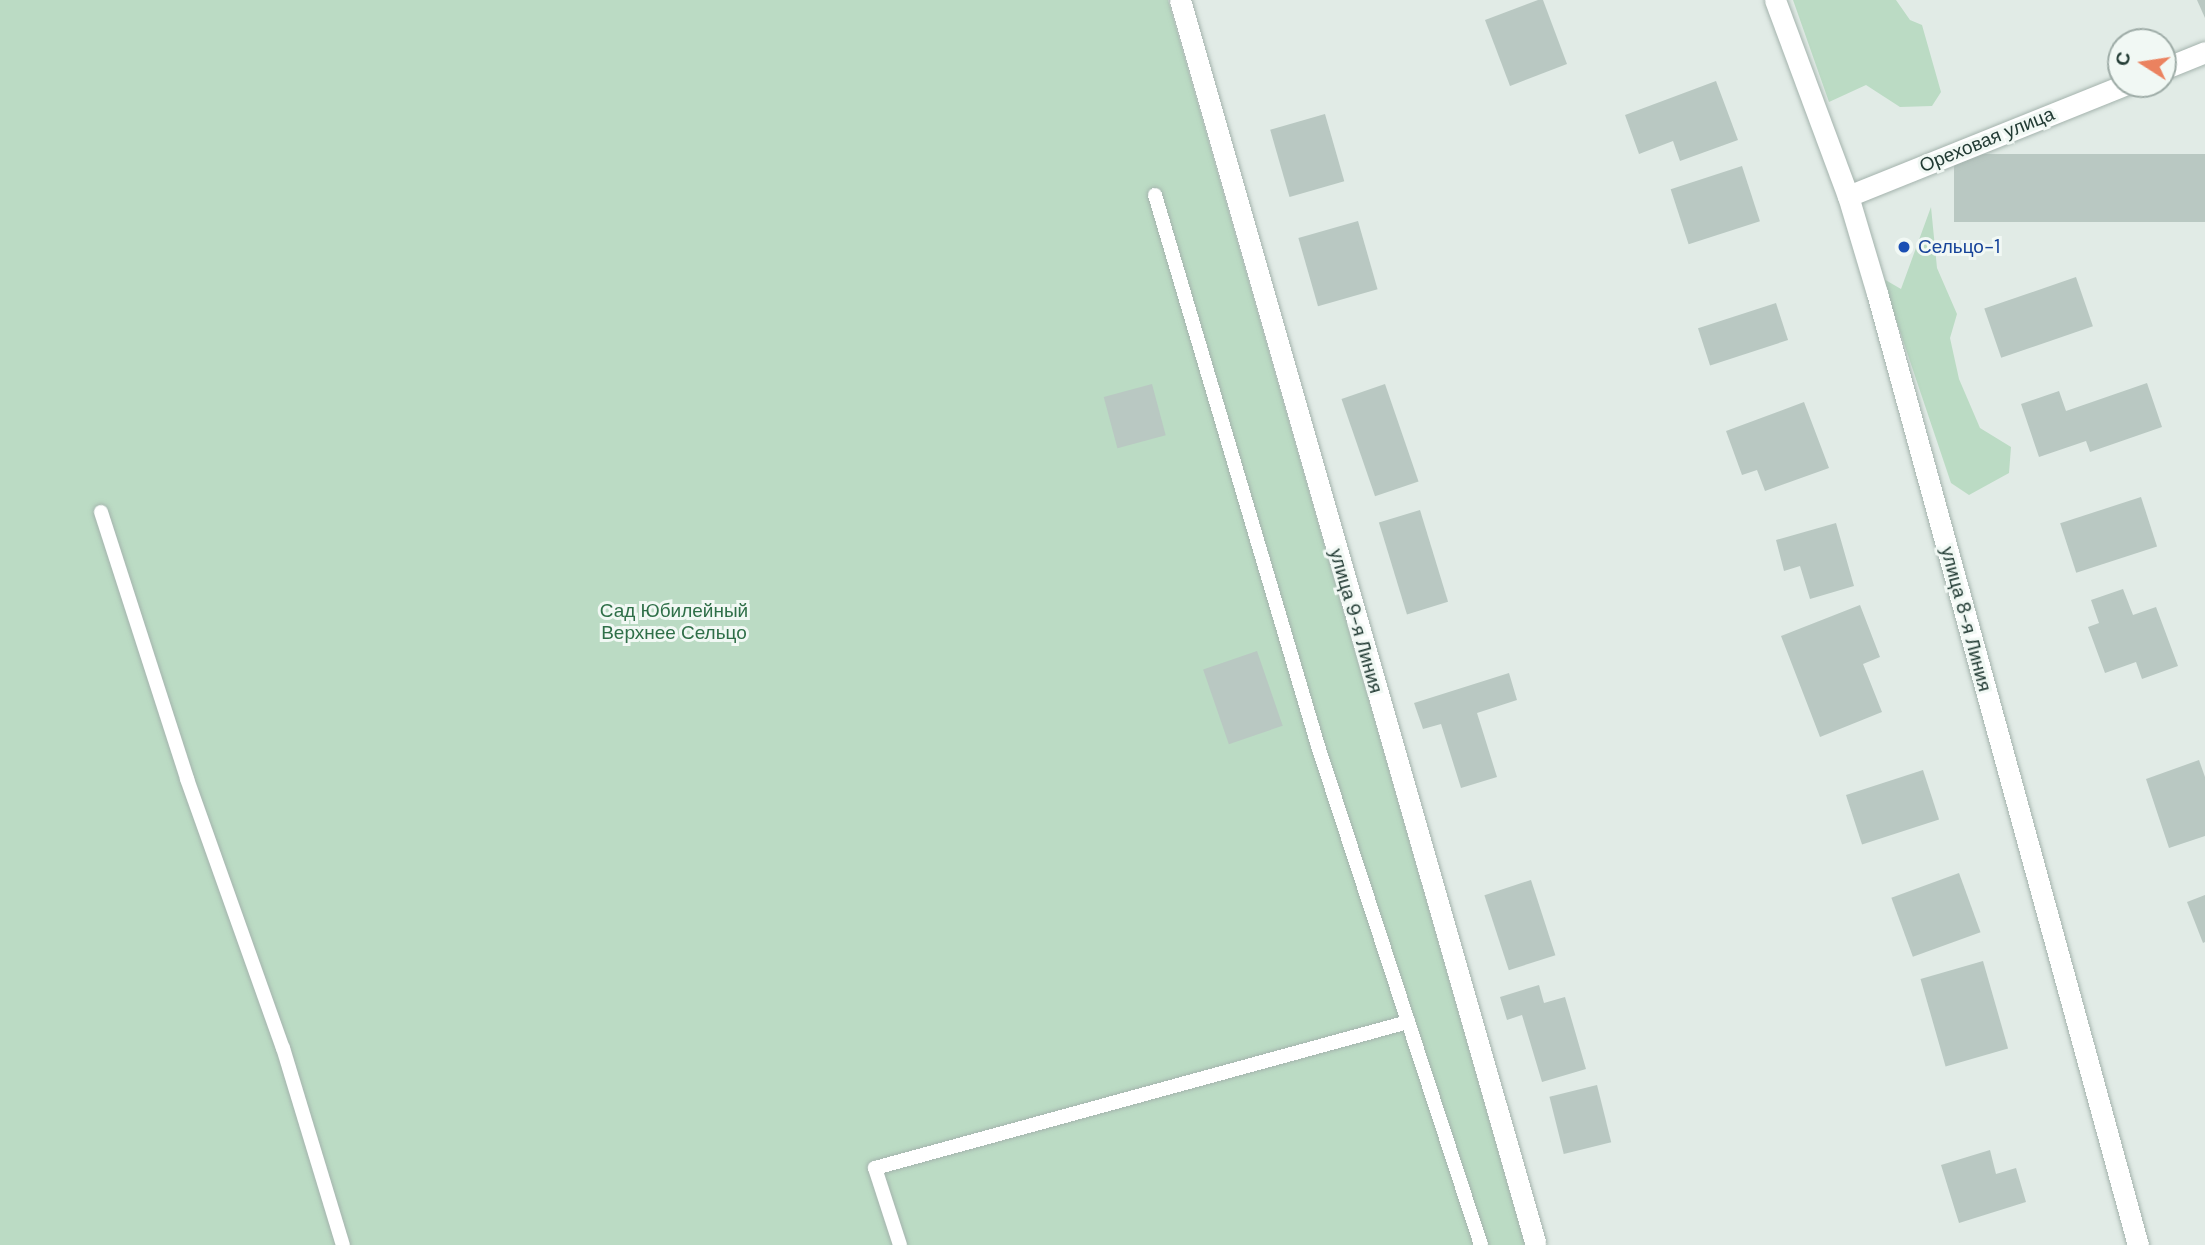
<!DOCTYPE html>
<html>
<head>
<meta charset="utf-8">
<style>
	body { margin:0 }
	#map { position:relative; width:2205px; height:1245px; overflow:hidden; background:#e1ebe6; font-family:"DM Sans",sans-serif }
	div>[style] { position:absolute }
	.green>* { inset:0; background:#bbdbc4 }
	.building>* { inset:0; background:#b9c8c2; transform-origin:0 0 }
	.roads { filter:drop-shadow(0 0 2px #a4b3ad) drop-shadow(0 0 2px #a4b3ad) }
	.service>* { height:14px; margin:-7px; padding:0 7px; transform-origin:7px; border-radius:7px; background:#fff }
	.minor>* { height:21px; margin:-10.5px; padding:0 10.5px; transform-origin:10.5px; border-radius:10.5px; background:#fff }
	.dots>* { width:19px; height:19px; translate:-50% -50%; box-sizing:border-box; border:4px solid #f1f8f4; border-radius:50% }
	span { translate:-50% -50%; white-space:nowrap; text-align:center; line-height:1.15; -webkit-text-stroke:6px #f1f8f4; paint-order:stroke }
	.street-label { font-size:19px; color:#223b34 }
	.transit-label { font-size:19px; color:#164399 }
	.left { translate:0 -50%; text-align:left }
	.park-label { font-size:19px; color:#2f6f48 }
	.north { position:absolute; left:2107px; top:28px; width:70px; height:70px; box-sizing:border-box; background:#f1f8f4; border:2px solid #9eaca7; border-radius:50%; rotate:282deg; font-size:19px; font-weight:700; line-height:28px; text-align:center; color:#223b34 }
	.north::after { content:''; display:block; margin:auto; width:24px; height:32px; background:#eb825f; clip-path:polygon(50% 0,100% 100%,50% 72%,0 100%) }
</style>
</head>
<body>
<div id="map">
	<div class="green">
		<i style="clip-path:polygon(0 0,1168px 0,1525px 1245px,0 1245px)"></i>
		<i style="clip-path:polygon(1793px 0,1896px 0,1910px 20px,1922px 25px,1941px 92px,1932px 106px,1900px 107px,1866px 85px,1829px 102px)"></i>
		<i style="clip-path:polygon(1931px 207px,1937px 268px,1957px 314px,1950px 338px,1959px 379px,1980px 428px,2011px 447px,2009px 473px,1969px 495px,1951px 483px,1882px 278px,1901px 289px)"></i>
	</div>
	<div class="building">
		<i style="clip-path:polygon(1538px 0,1543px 0,1567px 64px,1510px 86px,1485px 20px)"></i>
		<i style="clip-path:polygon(2197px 0,2205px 0,2205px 18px)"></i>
		<i style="clip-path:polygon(1716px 81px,1738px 140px,1680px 161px,1673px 141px,1639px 154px,1625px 115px)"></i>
		<i style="left:1325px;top:114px;width:70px;height:57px;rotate:74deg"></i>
		<i style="left:2205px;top:154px;width:68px;height:251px;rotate:90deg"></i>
		<i style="left:1742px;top:166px;width:58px;height:75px;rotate:72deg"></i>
		<i style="left:1358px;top:221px;width:71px;height:62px;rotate:74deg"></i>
		<i style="left:2076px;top:277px;width:52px;height:97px;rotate:71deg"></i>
		<i style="left:1776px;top:303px;width:39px;height:82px;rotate:72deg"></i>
		<i style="clip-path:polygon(2147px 383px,2162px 427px,2090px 452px,2086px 441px,2039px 457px,2021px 404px,2059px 391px,2066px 411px)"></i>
		<i style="left:1152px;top:384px;width:53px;height:50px;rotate:75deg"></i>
		<i style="left:1385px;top:384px;width:103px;height:46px;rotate:71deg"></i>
		<i style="clip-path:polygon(1804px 402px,1829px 468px,1765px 491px,1757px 470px,1742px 475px,1726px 431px)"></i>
		<i style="left:2141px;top:497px;width:52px;height:85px;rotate:72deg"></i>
		<i style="left:1420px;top:510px;width:96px;height:43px;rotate:73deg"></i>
		<i style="clip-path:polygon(1836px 523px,1854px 586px,1810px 599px,1800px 566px,1784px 571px,1776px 540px)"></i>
		<i style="clip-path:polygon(2123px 589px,2133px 615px,2156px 607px,2178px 666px,2142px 679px,2136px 662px,2105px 673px,2088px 627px,2099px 623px,2091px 600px)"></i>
		<i style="clip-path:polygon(1860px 605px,1880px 657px,1863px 664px,1882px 712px,1820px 737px,1781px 636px)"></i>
		<i style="left:1257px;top:651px;width:79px;height:57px;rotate:71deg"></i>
		<i style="clip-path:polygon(1509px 673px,1517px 700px,1477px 713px,1497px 777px,1461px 788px,1441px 724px,1423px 729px,1414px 703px)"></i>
		<i style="clip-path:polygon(2199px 760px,2205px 777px,2205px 836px,2169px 848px,2146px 779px)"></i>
		<i style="left:1923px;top:770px;width:52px;height:81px;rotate:72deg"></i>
		<i style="left:1959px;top:873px;width:63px;height:72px;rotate:70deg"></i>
		<i style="left:1531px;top:880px;width:79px;height:49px;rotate:72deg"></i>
		<i style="clip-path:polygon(2205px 895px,2205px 942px,2203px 943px,2187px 902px)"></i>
		<i style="left:1983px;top:961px;width:91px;height:65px;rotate:74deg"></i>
		<i style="clip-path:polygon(1539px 985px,1544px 1003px,1565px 997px,1586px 1069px,1542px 1082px,1522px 1015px,1507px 1020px,1500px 997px)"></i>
		<i style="left:1597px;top:1085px;width:59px;height:49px;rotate:76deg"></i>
		<i style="clip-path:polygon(1990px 1150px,1996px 1174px,2016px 1168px,2026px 1202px,1959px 1223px,1941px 1165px)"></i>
	</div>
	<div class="roads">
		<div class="service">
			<i style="left:1155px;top:195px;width:575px;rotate:73.52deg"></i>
			<i style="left:1318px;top:746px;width:525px;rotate:71.91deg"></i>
			<i style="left:101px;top:512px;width:281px;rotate:72.1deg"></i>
			<i style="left:187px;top:779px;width:286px;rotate:70.4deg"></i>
			<i style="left:283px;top:1048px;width:206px;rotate:73.1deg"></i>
			<i style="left:900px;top:1245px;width:81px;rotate:-108deg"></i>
			<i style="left:875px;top:1168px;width:553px;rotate:-15.32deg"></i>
		</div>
		<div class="minor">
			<i style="left:1180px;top:0;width:1292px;rotate:74.05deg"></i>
			<i style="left:1775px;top:0;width:209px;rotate:69.6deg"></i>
			<i style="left:1848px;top:196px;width:101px;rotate:73.4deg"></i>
			<i style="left:1877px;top:293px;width:987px;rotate:74.67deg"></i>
			<i style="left:2163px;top:69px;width:45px;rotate:-22deg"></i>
			<i style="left:1848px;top:196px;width:300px;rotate:-21.9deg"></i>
		</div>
	</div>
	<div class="dots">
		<i style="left:1904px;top:247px;background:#1a4fb4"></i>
	</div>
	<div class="street-label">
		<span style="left:1987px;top:140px;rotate:-22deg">Ореховая улица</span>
		<span style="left:1966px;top:619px;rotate:75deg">улица 8-я Линия</span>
		<span style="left:1356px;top:621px;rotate:74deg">улица 9-я Линия</span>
	</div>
	<div class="transit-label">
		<span class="left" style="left:1918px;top:247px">Сельцо-1</span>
	</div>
	<div class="park-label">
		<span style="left:674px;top:622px">Сад Юбилейный<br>Верхнее Сельцо</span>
	</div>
	<div class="north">С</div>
</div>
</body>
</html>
